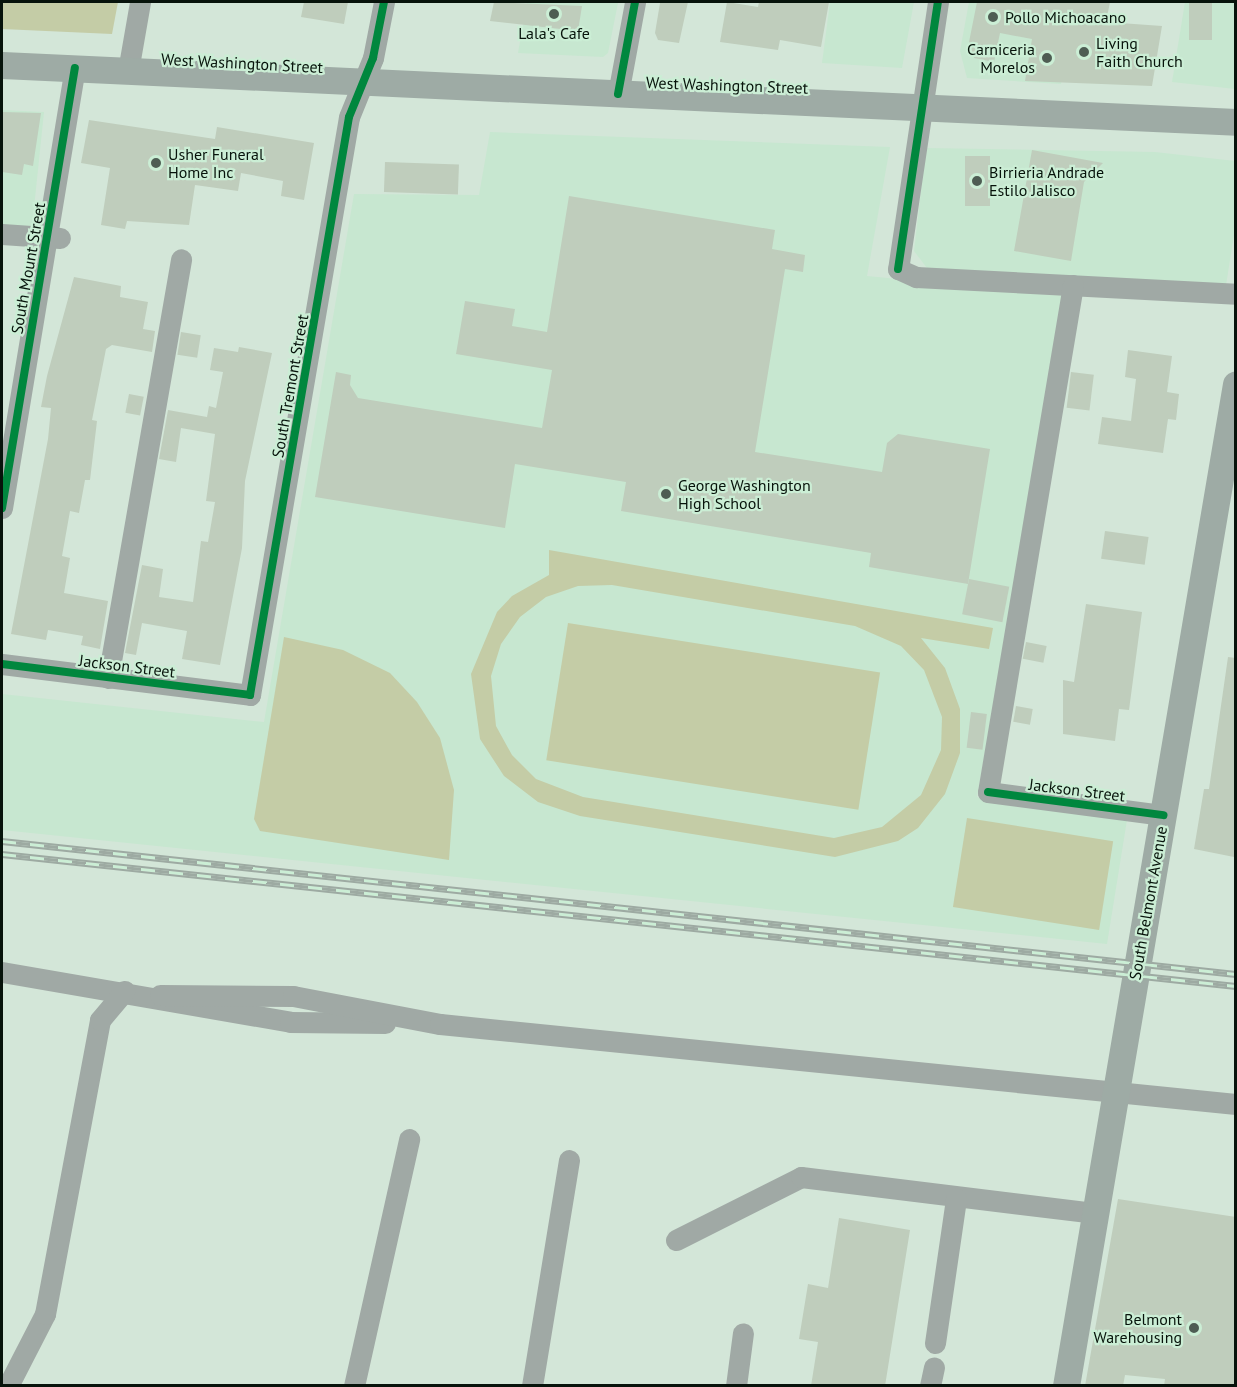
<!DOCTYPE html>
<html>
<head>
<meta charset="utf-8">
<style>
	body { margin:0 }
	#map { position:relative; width:1237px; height:1387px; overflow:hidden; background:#d3e6d8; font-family:"PT Sans",sans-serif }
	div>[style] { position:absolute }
	.built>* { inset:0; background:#c7e7d0 }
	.green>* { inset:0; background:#c4cca6; transform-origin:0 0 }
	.building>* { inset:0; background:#bfcdbc; transform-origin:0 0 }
	.minor>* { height:21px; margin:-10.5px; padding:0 10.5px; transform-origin:10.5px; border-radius:10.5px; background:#a0a9a5 }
	.major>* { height:27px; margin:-13.5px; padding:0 13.5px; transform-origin:13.5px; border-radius:13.5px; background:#9eaba5 }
	.rail>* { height:7px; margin-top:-3.5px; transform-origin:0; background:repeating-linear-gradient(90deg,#cbeed5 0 14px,#9daaa2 0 28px); box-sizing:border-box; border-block:2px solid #9daaa2 }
	.cycleway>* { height:8px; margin:-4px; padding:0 4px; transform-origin:4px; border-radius:4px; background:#00873e }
	.dots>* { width:16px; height:16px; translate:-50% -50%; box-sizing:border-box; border:3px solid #cbeed5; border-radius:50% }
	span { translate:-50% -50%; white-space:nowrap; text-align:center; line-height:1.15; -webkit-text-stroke:4.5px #cbeed5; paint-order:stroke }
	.poi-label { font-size:16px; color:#07130b }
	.left { translate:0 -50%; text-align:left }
	.right { translate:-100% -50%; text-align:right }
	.street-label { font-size:16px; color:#07130b }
	.frame { position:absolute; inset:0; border:3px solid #07130b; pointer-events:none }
</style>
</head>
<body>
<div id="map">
	<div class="built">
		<i style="clip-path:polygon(527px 2px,618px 3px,608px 53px,603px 57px,518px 53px)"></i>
		<i style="clip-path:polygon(830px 2px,914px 2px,902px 68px,822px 63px)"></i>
		<i style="clip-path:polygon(969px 2px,1075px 2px,1061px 84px,967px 78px,960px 51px)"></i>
		<i style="clip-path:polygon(1185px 2px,1235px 2px,1235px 89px,1172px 82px)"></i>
		<i style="clip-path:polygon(2px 110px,44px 112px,32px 227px,2px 225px)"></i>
		<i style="clip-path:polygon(490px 132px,890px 147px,867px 276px,1065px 295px,977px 797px,1127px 820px,1107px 944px,2px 830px,2px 694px,264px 722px,354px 194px,479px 195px)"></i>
		<i style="clip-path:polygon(926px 148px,1155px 152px,1235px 161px,1235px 229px,1226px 285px,927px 268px,914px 251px)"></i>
	</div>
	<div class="green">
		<i style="clip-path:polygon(2px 2px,118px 2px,112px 34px,2px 29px)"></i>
		<i style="clip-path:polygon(evenodd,549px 550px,993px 628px,989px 649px,921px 638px,945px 668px,960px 709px,960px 753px,945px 794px,918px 828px,898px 841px,835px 857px,580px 816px,538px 802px,504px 776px,480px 739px,471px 674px,497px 612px,512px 596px,549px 575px,549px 550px,612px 585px,855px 626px,901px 646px,924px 670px,942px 717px,941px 750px,921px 795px,882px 827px,834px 838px,583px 797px,536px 779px,512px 755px,496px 726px,491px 676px,501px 644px,520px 617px,546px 597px,578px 586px,612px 585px)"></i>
		<i style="left:568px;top:623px;width:316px;height:139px;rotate:9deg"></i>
		<i style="clip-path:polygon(284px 637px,343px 650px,390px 673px,417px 702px,440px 738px,454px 790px,449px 860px,260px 831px,254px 819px)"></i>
		<i style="left:967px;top:818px;width:148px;height:90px;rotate:9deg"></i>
	</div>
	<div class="building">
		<i style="clip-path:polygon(304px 2px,348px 2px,344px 24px,301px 17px)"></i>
		<i style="clip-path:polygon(494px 2px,582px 6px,578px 31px,490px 21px)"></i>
		<i style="clip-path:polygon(671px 2px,688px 2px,679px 43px,658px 40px,655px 33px,660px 3px)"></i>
		<i style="clip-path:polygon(727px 2px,758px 7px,759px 2px,829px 2px,821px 47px,780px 40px,778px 50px,720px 42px)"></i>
		<i style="clip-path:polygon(977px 2px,1110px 2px,1106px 22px,1162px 26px,1152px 86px,1025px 81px,1032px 39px,1000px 33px,994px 62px,974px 58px,969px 42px)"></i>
		<i style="left:1189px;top:2px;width:23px;height:38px"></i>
		<i style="clip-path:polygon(2px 112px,41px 113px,33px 166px,24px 164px,22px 175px,2px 172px)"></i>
		<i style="clip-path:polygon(89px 120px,215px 139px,217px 127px,314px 143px,304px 200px,281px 196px,283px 181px,241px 173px,238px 191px,195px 185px,189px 225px,127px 221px,125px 229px,101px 225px,110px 168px,81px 163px)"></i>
		<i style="clip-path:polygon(1032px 150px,1103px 163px,1084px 182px,1071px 261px,1014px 251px)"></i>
		<i style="left:965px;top:156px;width:25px;height:50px"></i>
		<i style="left:385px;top:162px;width:74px;height:30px;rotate:2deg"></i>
		<i style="clip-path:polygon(569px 196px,775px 230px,772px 249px,805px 255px,803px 272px,785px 269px,755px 452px,882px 472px,887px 443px,898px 434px,990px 449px,968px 584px,869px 567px,871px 553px,621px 511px,626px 482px,515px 464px,505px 528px,315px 497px,336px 372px,351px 375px,350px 385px,358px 398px,542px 428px,552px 370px,456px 354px,465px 301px,515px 309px,512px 326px,547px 332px)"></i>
		<i style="clip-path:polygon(74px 277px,121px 286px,120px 297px,148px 302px,143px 329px,155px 331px,152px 352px,112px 345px,106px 349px,92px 420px,97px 421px,90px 480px,85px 480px,79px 513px,70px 511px,62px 556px,70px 558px,64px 593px,108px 601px,100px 649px,81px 645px,83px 636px,48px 630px,46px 640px,11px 634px,48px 439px,51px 408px,41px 407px,47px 376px)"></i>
		<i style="left:181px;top:332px;width:20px;height:23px;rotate:9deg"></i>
		<i style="clip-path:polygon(239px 347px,272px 353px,245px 481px,242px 548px,220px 665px,182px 659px,187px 631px,142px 623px,136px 655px,125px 653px,142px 565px,163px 569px,159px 597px,193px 602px,201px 541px,208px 542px,215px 502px,206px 501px,215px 434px,181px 428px,176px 462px,159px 459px,168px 410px,207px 417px,209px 406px,216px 408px,223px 372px,210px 370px,214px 348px,238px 352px)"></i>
		<i style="clip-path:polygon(1128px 350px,1172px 356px,1167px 392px,1179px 394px,1176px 420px,1168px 419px,1163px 453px,1098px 444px,1102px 417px,1131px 421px,1136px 379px,1125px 377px)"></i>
		<i style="left:1071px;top:372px;width:23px;height:36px;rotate:7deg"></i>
		<i style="left:129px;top:394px;width:15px;height:19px;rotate:11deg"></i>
		<i style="left:1105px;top:531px;width:44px;height:28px;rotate:8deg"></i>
		<i style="left:969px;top:579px;width:41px;height:36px;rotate:11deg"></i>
		<i style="clip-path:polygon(1086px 604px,1142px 612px,1129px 710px,1119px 709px,1115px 741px,1063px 734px,1063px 680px,1074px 682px)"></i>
		<i style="left:1026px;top:642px;width:21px;height:17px;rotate:11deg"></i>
		<i style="clip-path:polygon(1228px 657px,1236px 658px,1234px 857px,1194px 849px,1204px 789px,1209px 789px)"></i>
		<i style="left:1016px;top:706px;width:17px;height:16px;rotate:10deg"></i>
		<i style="left:971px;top:712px;width:16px;height:36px;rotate:7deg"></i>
		<i style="clip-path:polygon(1118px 1199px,1236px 1217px,1236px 1386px,1164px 1386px,1165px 1379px,1125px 1375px,1123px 1386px,1085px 1386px)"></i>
		<i style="clip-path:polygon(839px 1218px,910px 1230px,885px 1386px,811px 1386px,818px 1342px,799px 1339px,808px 1284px,828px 1288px)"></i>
	</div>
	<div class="minor">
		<i style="left:938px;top:2px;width:270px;rotate:98.5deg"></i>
		<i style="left:898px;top:269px;width:20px;rotate:24deg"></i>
		<i style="left:916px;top:277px;width:320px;rotate:3deg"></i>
		<i style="left:128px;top:71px;width:70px;rotate:-80.1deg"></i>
		<i style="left:618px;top:94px;width:94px;rotate:-79.5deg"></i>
		<i style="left:2px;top:234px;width:58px;rotate:3.9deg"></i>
		<i style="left:1073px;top:285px;width:514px;rotate:99.52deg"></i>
		<i style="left:988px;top:792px;width:177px;rotate:7.5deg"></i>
		<i style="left:2px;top:508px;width:446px;rotate:-80.6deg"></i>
		<i style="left:2px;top:664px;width:250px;rotate:7.1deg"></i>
		<i style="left:250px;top:695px;width:586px;rotate:-80.28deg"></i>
		<i style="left:349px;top:117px;width:64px;rotate:-67.9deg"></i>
		<i style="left:373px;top:58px;width:57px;rotate:-78.9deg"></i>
		<i style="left:108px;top:678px;width:425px;rotate:-80.1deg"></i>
		<i style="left:2px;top:972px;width:292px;rotate:9.8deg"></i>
		<i style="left:290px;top:1022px;width:95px;rotate:0.6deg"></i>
		<i style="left:160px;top:995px;width:133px;rotate:0.4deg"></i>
		<i style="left:293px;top:996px;width:150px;rotate:10.8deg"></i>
		<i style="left:440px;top:1024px;width:800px;rotate:5.74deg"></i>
		<i style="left:676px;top:1240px;width:140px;rotate:-26.7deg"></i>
		<i style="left:801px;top:1177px;width:297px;rotate:7deg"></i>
		<i style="left:935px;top:1343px;width:146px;rotate:-81.7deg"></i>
		<i style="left:8px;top:1386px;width:81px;rotate:-62.8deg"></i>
		<i style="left:45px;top:1314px;width:299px;rotate:-79.4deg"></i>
		<i style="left:100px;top:1020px;width:38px;rotate:-50deg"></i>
		<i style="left:354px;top:1386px;width:253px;rotate:-77.4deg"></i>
		<i style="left:532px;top:1386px;width:229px;rotate:-80.7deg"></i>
		<i style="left:736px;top:1386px;width:53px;rotate:-82.5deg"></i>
		<i style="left:930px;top:1386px;width:19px;rotate:-78deg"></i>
	</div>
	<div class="major">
		<i style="left:2px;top:65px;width:1235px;rotate:2.64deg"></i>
		<i style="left:1066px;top:1386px;width:1016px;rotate:-80.37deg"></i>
	</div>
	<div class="rail">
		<i style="left:2px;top:841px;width:1241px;rotate:6.15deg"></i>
		<i style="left:2px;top:854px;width:1241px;rotate:6.11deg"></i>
	</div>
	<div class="cycleway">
		<i style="left:618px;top:94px;width:94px;rotate:-79.5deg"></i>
		<i style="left:898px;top:269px;width:270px;rotate:-81.5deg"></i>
		<i style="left:2px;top:508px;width:446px;rotate:-80.6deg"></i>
		<i style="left:2px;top:664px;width:250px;rotate:7.1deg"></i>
		<i style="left:250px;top:695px;width:586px;rotate:-80.28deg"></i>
		<i style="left:349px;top:117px;width:64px;rotate:-67.9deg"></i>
		<i style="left:373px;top:58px;width:57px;rotate:-78.9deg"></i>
		<i style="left:988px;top:792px;width:177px;rotate:7.5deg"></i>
	</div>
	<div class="dots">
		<i style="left:554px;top:14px;background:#4e5d53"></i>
		<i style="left:993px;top:17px;background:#4e5d53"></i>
		<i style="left:1084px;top:52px;background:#4e5d53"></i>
		<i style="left:1047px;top:58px;background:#4e5d53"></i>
		<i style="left:156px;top:163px;background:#4e5d53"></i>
		<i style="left:977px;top:181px;background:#4e5d53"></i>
		<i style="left:666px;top:494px;background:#4e5d53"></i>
		<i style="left:1194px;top:1328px;background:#4e5d53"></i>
	</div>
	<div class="poi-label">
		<span class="left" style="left:1005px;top:17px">Pollo Michoacano</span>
		<span style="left:554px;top:33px">Lala's Cafe</span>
		<span class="left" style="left:1096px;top:52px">Living<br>Faith Church</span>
		<span class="right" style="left:1035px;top:58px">Carniceria<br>Morelos</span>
		<span class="left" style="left:168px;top:163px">Usher Funeral<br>Home Inc</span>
		<span class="left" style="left:989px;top:181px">Birrieria Andrade<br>Estilo Jalisco</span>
		<span class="left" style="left:678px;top:494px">George Washington<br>High School</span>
		<span class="right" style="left:1182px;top:1328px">Belmont<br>Warehousing</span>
	</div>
	<div class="street-label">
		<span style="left:242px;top:63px;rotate:3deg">West Washington Street</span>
		<span style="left:727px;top:85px;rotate:2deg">West Washington Street</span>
		<span style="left:28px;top:268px;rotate:-80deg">South Mount Street</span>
		<span style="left:290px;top:386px;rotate:-80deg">South Tremont Street</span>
		<span style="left:127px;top:666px;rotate:7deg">Jackson Street</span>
		<span style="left:1077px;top:790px;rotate:7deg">Jackson Street</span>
		<span style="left:1148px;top:903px;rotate:-80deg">South Belmont Avenue</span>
	</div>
	<div class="frame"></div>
</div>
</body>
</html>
